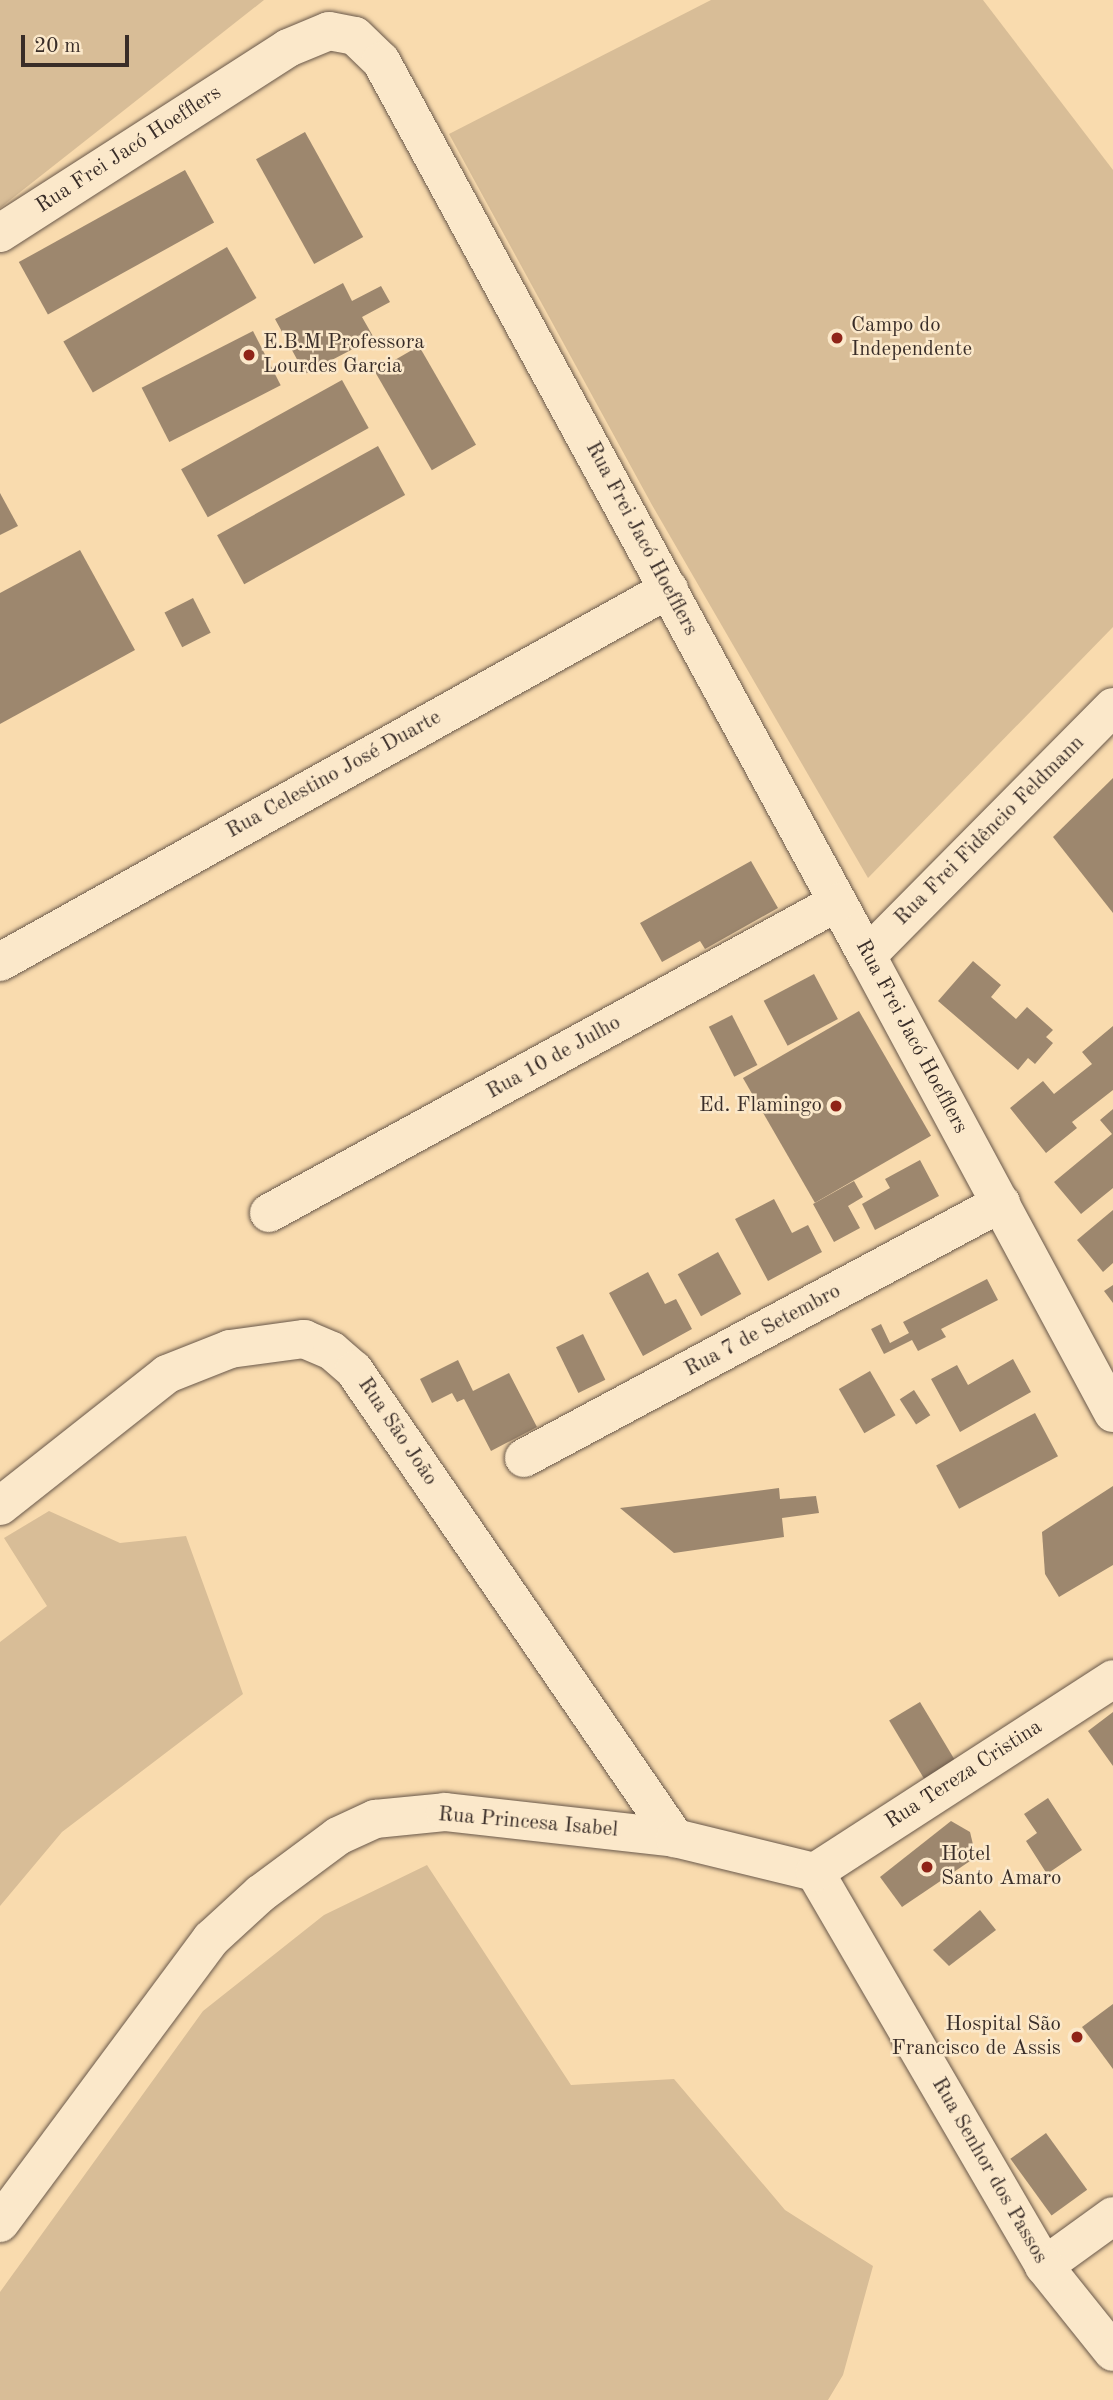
<!DOCTYPE html>
<html>
<head>
<meta charset="utf-8">
<style>
	body { margin:0 }
	#map { position:relative; width:1113px; height:2400px; overflow:hidden; background:#f9dbae; font-family:"Old Standard TT",serif }
	div>[style] { position:absolute }
	.green>* { inset:0; background:#d8bd97 }
	.building>* { inset:0; background:#9d876e; transform-origin:0 0 }
	.roads { filter:drop-shadow(0 0 2px #69584a) drop-shadow(0 0 2px #69584a) }
	.street>* { height:38px; margin:-19px; padding:0 19px; transform-origin:19px; border-radius:19px; background:#fbe8ca }
	.secondary>* { height:38px; margin:-19px; padding:0 19px; transform-origin:19px; border-radius:19px; background:#fbe8ca }
	.dots>* { width:19px; height:19px; translate:-50% -50%; box-sizing:border-box; border:4px solid #fbe8ca; border-radius:50% }
	span { translate:-50% -50%; white-space:nowrap; text-align:center; line-height:1.15; -webkit-text-stroke:5px #fbe8ca; paint-order:stroke }
	.street-label { font-size:21px; color:#392d28 }
	.poi-label { font-size:21px; color:#392d28 }
	.left { translate:0 -50%; text-align:left }
	.right { translate:-100% -50%; text-align:right }
	.scale { position:absolute; left:21px; top:35px; width:108px; height:32px; box-sizing:border-box; border:4px solid #392d28; border-top:0; padding-left:9px; font-size:21px; line-height:24px; white-space:nowrap; color:#392d28; -webkit-text-stroke:5px #fbe8ca; paint-order:stroke }
</style>
</head>
<body>
<div id="map">
	<div class="green">
		<i style="clip-path:polygon(0 0,264px 0,0 208px)"></i>
		<i style="clip-path:polygon(711px 0,983px 0,1113px 170px,1113px 627px,868px 878px,652px 505px,449px 134px)"></i>
		<i style="clip-path:polygon(49px 1511px,120px 1543px,186px 1536px,243px 1694px,62px 1832px,0 1906px,0 1642px,47px 1606px,4px 1538px)"></i>
		<i style="clip-path:polygon(427px 1865px,571px 2085px,674px 2079px,785px 2210px,873px 2266px,843px 2375px,828px 2400px,0 2400px,0 2292px,203px 2011px,324px 1915px)"></i>
	</div>
	<div class="building">
		<i style="left:305px;top:132px;width:120px;height:56px;rotate:61deg"></i>
		<i style="left:185px;top:170px;width:60px;height:190px;rotate:61deg"></i>
		<i style="left:227px;top:247px;width:59px;height:189px;rotate:60deg"></i>
		<i style="clip-path:polygon(343px 283px,352px 301px,381px 286px,390px 302px,362px 317px,374px 338px,305px 374px,275px 319px)"></i>
		<i style="left:253px;top:331px;width:61px;height:125px;rotate:63deg"></i>
		<i style="left:419px;top:346px;width:114px;height:51px;rotate:60deg"></i>
		<i style="left:342px;top:380px;width:55px;height:184px;rotate:61deg"></i>
		<i style="left:378px;top:446px;width:56px;height:184px;rotate:61deg"></i>
		<i style="clip-path:polygon(0 493px,18px 526px,0 535px)"></i>
		<i style="clip-path:polygon(80px 550px,135px 650px,0 724px,0 593px)"></i>
		<i style="left:193px;top:598px;width:39px;height:32px;rotate:63deg"></i>
		<i style="clip-path:polygon(1113px 778px,1113px 913px,1053px 837px)"></i>
		<i style="clip-path:polygon(751px 861px,778px 908px,705px 949px,700px 941px,662px 962px,640px 923px)"></i>
		<i style="clip-path:polygon(973px 961px,1001px 985px,991px 997px,1016px 1019px,1027px 1007px,1053px 1030px,1046px 1037px,1053px 1043px,1035px 1064px,1028px 1058px,1018px 1070px,938px 1001px)"></i>
		<i style="left:814px;top:974px;width:51px;height:57px;rotate:62deg"></i>
		<i style="left:859px;top:1011px;width:144px;height:134px;rotate:60deg"></i>
		<i style="left:732px;top:1015px;width:56px;height:26px;rotate:63deg"></i>
		<i style="clip-path:polygon(1113px 1026px,1113px 1090px,1072px 1122px,1077px 1128px,1046px 1153px,1010px 1108px,1043px 1081px,1054px 1094px,1092px 1064px,1082px 1052px)"></i>
		<i style="clip-path:polygon(1113px 1109px,1113px 1188px,1081px 1214px,1054px 1182px,1112px 1134px,1100px 1120px)"></i>
		<i style="clip-path:polygon(920px 1160px,939px 1196px,875px 1230px,862px 1204px,890px 1188px,885px 1179px)"></i>
		<i style="clip-path:polygon(854px 1181px,863px 1197px,848px 1206px,860px 1228px,834px 1242px,813px 1204px)"></i>
		<i style="clip-path:polygon(774px 1199px,792px 1233px,808px 1225px,822px 1252px,768px 1281px,735px 1219px)"></i>
		<i style="clip-path:polygon(1113px 1210px,1113px 1263px,1103px 1272px,1077px 1240px)"></i>
		<i style="left:718px;top:1252px;width:48px;height:46px;rotate:61deg"></i>
		<i style="clip-path:polygon(648px 1272px,665px 1304px,676px 1299px,692px 1329px,643px 1356px,609px 1293px)"></i>
		<i style="clip-path:polygon(987px 1279px,998px 1300px,941px 1329px,946px 1337px,918px 1351px,912px 1340px,884px 1354px,871px 1329px,881px 1324px,890px 1343px,909px 1333px,903px 1322px)"></i>
		<i style="clip-path:polygon(1113px 1285px,1113px 1303px,1104px 1291px)"></i>
		<i style="left:583px;top:1334px;width:51px;height:30px;rotate:64deg"></i>
		<i style="clip-path:polygon(1013px 1359px,1031px 1392px,960px 1432px,931px 1379px,957px 1365px,968px 1385px)"></i>
		<i style="clip-path:polygon(458px 1360px,473px 1391px,509px 1373px,537px 1427px,491px 1451px,464px 1399px,457px 1402px,452px 1393px,432px 1403px,420px 1379px)"></i>
		<i style="left:870px;top:1371px;width:51px;height:36px;rotate:60deg"></i>
		<i style="left:914px;top:1390px;width:30px;height:17px;rotate:57deg"></i>
		<i style="left:1035px;top:1413px;width:49px;height:112px;rotate:62deg"></i>
		<i style="clip-path:polygon(1113px 1486px,1113px 1565px,1059px 1597px,1045px 1574px,1042px 1532px)"></i>
		<i style="clip-path:polygon(779px 1488px,780px 1499px,816px 1496px,819px 1513px,782px 1518px,784px 1537px,674px 1553px,620px 1508px)"></i>
		<i style="left:920px;top:1702px;width:72px;height:36px;rotate:59deg"></i>
		<i style="clip-path:polygon(1113px 1712px,1113px 1766px,1088px 1731px)"></i>
		<i style="clip-path:polygon(1048px 1798px,1082px 1850px,1047px 1874px,1026px 1841px,1037px 1833px,1024px 1814px)"></i>
		<i style="clip-path:polygon(951px 1821px,970px 1832px,976px 1857px,902px 1907px,880px 1877px)"></i>
		<i style="clip-path:polygon(980px 1910px,996px 1930px,949px 1966px,933px 1950px)"></i>
		<i style="clip-path:polygon(1113px 2004px,1113px 2069px,1082px 2027px)"></i>
		<i style="left:1046px;top:2133px;width:70px;height:44px;rotate:54deg"></i>
	</div>
	<div class="roads">
		<div class="street">
			<i style="left:0;top:233px;width:342px;rotate:-32.7deg"></i>
			<i style="left:288px;top:48px;width:44px;rotate:-22.5deg"></i>
			<i style="left:329px;top:31px;width:26px;rotate:11deg"></i>
			<i style="left:355px;top:36px;width:36px;rotate:44deg"></i>
			<i style="left:381px;top:61px;width:1018px;rotate:61.5deg"></i>
			<i style="left:0;top:962px;width:766px;rotate:-29.14deg"></i>
			<i style="left:269px;top:1213px;width:648px;rotate:-28.66deg"></i>
			<i style="left:524px;top:1458px;width:541px;rotate:-28.13deg"></i>
			<i style="left:0;top:2223px;width:354px;rotate:-53.4deg"></i>
			<i style="left:211px;top:1939px;width:67px;rotate:-42.6deg"></i>
			<i style="left:260px;top:1894px;width:97px;rotate:-36.6deg"></i>
			<i style="left:338px;top:1836px;width:41px;rotate:-24.7deg"></i>
			<i style="left:375px;top:1819px;width:70px;rotate:-5.7deg"></i>
			<i style="left:445px;top:1812px;width:231px;rotate:6.4deg"></i>
			<i style="left:1044px;top:2266px;width:85px;rotate:-35.9deg"></i>
		</div>
		<div class="secondary">
			<i style="left:1113px;top:707px;width:350px;rotate:134.7deg"></i>
			<i style="left:867px;top:956px;width:519px;rotate:61.71deg"></i>
			<i style="left:0;top:1506px;width:213px;rotate:-38.3deg"></i>
			<i style="left:167px;top:1374px;width:68px;rotate:-21.6deg"></i>
			<i style="left:230px;top:1349px;width:75px;rotate:-7.7deg"></i>
			<i style="left:304px;top:1339px;width:30px;rotate:23deg"></i>
			<i style="left:332px;top:1351px;width:29px;rotate:41deg"></i>
			<i style="left:354px;top:1370px;width:568px;rotate:55.55deg"></i>
			<i style="left:675px;top:1838px;width:144px;rotate:13.7deg"></i>
			<i style="left:815px;top:1872px;width:456px;rotate:59.8deg"></i>
			<i style="left:1044px;top:2266px;width:110px;rotate:51.3deg"></i>
			<i style="left:815px;top:1872px;width:355px;rotate:-32.9deg"></i>
		</div>
	</div>
	<div class="dots">
		<i style="left:837px;top:338px;background:#8f2418"></i>
		<i style="left:249px;top:355px;background:#8f2418"></i>
		<i style="left:836px;top:1106px;background:#8f2418"></i>
		<i style="left:927px;top:1867px;background:#8f2418"></i>
		<i style="left:1077px;top:2037px;background:#8f2418"></i>
	</div>
	<div class="street-label">
		<span style="left:129px;top:150px;rotate:-33deg">Rua Frei Jacó Hoefflers</span>
		<span style="left:641px;top:539px;rotate:62deg">Rua Frei Jacó Hoefflers</span>
		<span style="left:334px;top:775px;rotate:-29deg">Rua Celestino José Duarte</span>
		<span style="left:990px;top:831px;rotate:-45deg">Rua Frei Fidêncio Feldmann</span>
		<span style="left:911px;top:1037px;rotate:62deg">Rua Frei Jacó Hoefflers</span>
		<span style="left:554px;top:1058px;rotate:-29deg">Rua 10 de Julho</span>
		<span style="left:763px;top:1331px;rotate:-28deg">Rua 7 de Setembro</span>
		<span style="left:397px;top:1432px;rotate:56deg">Rua São João</span>
		<span style="left:964px;top:1775px;rotate:-33deg">Rua Tereza Cristina</span>
		<span style="left:528px;top:1823px;rotate:5deg">Rua Princesa Isabel</span>
		<span style="left:989px;top:2171px;rotate:60deg">Rua Senhor dos Passos</span>
	</div>
	<div class="poi-label">
		<span class="left" style="left:851px;top:338px">Campo do<br>Independente</span>
		<span class="left" style="left:263px;top:355px">E.B.M Professora<br>Lourdes Garcia</span>
		<span class="right" style="left:822px;top:1106px">Ed. Flamingo</span>
		<span class="left" style="left:941px;top:1867px">Hotel<br>Santo Amaro</span>
		<span class="right" style="left:1061px;top:2037px">Hospital São<br>Francisco de Assis</span>
	</div>
	<div class="scale">20 m</div>
</div>
</body>
</html>
